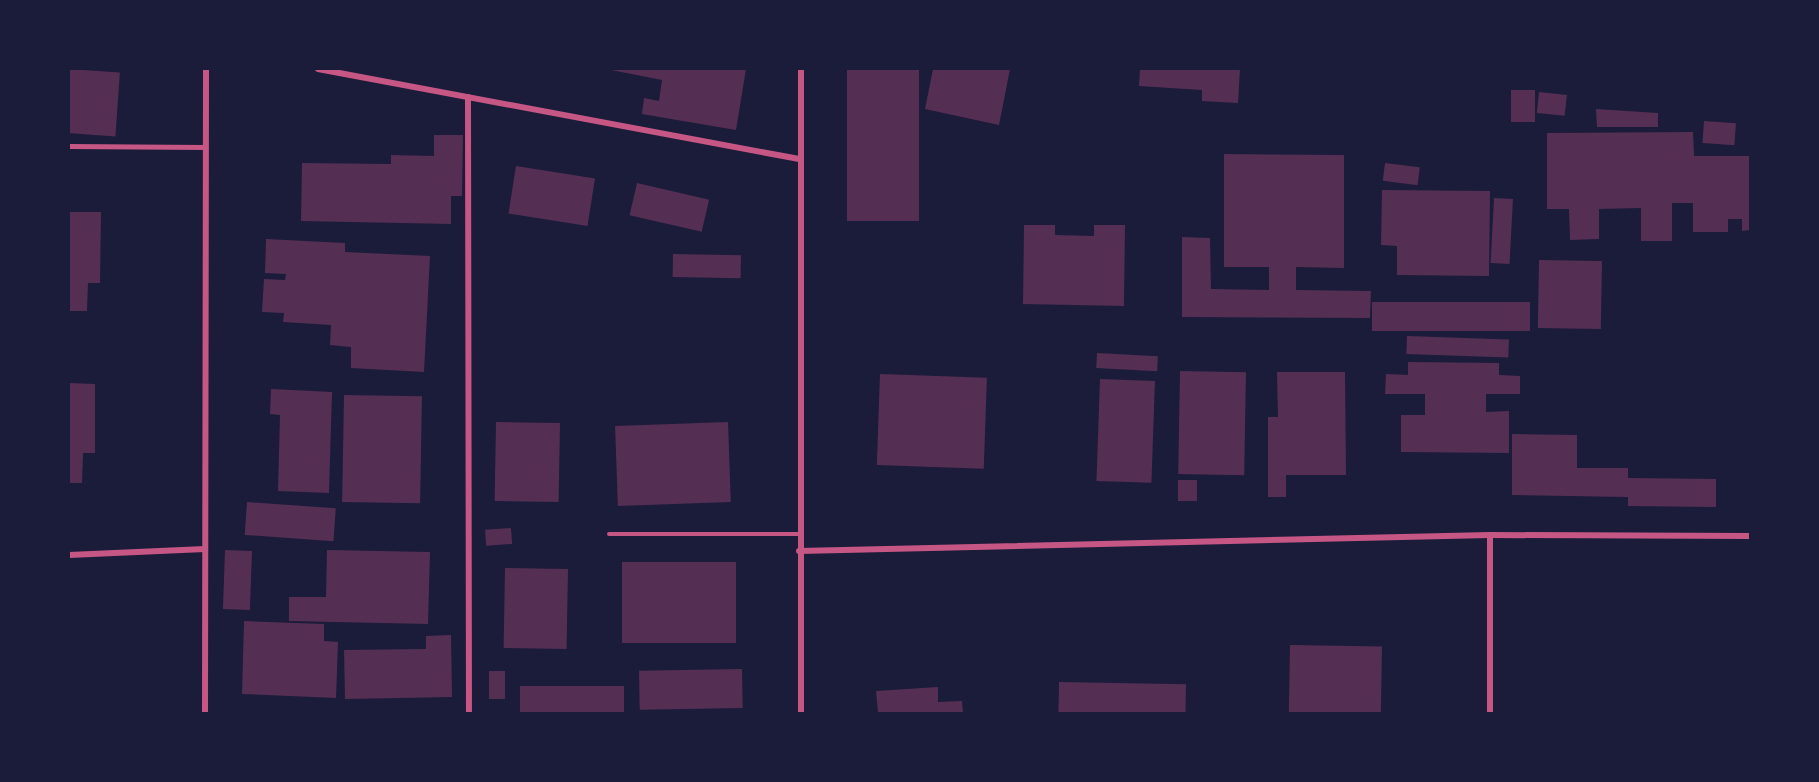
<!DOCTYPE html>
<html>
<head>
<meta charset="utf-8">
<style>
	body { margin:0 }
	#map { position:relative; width:1819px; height:782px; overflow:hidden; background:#1b1b3a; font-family:Manrope,sans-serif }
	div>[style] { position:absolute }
	.building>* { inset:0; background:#542f53; transform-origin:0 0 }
	.service>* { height:4.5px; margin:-2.25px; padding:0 2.25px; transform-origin:2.25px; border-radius:2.25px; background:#c65784 }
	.minor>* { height:6px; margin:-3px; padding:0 3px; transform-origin:3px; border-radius:3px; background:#c65784 }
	span { translate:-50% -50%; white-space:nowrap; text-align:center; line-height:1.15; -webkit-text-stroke:6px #1b1b3a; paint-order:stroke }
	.frame { position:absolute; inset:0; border:70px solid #1b1b3a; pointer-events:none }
</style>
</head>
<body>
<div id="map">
	<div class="building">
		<i style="left:69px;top:69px;width:51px;height:64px;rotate:4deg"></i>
		<i style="clip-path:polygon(606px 69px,746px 69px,736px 130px,642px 114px,644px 98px,659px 101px,662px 80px)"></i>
		<i style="left:847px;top:69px;width:72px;height:152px"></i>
		<i style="clip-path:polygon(933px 69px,1010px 69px,999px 125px,925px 109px)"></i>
		<i style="clip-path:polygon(1140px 69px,1240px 69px,1238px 103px,1202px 101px,1202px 90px,1139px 86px)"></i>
		<i style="left:1511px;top:90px;width:24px;height:32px"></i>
		<i style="left:1539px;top:92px;width:28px;height:21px;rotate:6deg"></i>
		<i style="clip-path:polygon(1596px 109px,1658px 113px,1658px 127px,1597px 127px)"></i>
		<i style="left:1704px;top:121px;width:32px;height:22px;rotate:4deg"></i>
		<i style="clip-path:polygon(1693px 132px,1694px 156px,1750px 156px,1750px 230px,1742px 231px,1742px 219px,1728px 219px,1728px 232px,1693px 232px,1693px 203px,1672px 203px,1672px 241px,1641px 241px,1641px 208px,1599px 209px,1599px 239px,1570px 240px,1569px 209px,1547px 209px,1547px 133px)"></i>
		<i style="clip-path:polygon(434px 135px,463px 135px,462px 196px,451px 196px,451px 224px,301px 221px,302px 163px,391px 164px,391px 155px,434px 156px)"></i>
		<i style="clip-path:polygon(1224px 154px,1344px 155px,1344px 268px,1296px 267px,1296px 290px,1371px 291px,1370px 318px,1182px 317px,1182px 237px,1210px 238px,1211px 289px,1269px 290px,1269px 267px,1224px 267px)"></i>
		<i style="left:1385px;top:163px;width:35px;height:18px;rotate:7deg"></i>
		<i style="left:516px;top:166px;width:80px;height:48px;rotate:9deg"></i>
		<i style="left:637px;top:183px;width:74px;height:33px;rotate:13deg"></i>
		<i style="clip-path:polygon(1382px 190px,1490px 191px,1489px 276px,1397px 275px,1397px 246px,1381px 245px)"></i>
		<i style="left:1494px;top:198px;width:19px;height:65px;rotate:3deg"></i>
		<i style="clip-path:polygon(69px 212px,101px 212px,100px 283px,88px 283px,87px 311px,69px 311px)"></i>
		<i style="clip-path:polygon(1024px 225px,1055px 225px,1055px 235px,1094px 236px,1094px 225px,1125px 225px,1124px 306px,1023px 304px)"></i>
		<i style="clip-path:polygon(266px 239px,345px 243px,345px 252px,430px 256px,424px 372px,351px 368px,351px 347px,330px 345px,331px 325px,283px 322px,284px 313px,262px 312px,264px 279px,285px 280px,286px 274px,265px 273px)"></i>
		<i style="left:673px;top:254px;width:68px;height:23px;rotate:1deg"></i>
		<i style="left:1539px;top:260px;width:63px;height:68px;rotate:1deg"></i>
		<i style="left:1372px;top:302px;width:158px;height:29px"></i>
		<i style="left:1407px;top:336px;width:102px;height:18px;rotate:2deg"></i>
		<i style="left:1097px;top:353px;width:61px;height:15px;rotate:3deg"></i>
		<i style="clip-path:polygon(1408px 362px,1499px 363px,1499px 375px,1520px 376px,1520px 394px,1486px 394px,1486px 412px,1509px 411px,1509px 453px,1401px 452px,1401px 415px,1425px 415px,1425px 394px,1385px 394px,1386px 374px,1408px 375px)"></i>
		<i style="left:1180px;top:371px;width:66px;height:103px;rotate:1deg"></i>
		<i style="clip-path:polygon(1277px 372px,1345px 372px,1346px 475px,1286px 475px,1286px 497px,1268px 497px,1268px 417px,1278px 417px)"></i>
		<i style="left:880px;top:374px;width:107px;height:91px;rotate:2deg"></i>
		<i style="left:1100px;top:379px;width:55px;height:102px;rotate:2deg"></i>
		<i style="clip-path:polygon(69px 383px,95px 384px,95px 453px,83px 453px,82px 483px,69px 483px)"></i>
		<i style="clip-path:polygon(271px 389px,332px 392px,329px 493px,278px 491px,280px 415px,270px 414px)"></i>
		<i style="left:344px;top:395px;width:78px;height:107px;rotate:1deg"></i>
		<i style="left:496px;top:422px;width:64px;height:79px;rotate:1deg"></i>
		<i style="left:728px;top:422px;width:80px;height:113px;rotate:88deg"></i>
		<i style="clip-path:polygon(1512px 434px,1577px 435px,1577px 468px,1628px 468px,1628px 478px,1716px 479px,1716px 507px,1628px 506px,1628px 497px,1512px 495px)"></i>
		<i style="left:1178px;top:480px;width:19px;height:21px"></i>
		<i style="left:247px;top:502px;width:89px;height:33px;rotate:4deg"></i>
		<i style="left:511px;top:528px;width:16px;height:26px;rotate:86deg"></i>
		<i style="left:225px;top:550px;width:27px;height:59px;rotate:2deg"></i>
		<i style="clip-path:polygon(327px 550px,430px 552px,428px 624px,289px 621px,289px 597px,326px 597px)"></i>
		<i style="left:622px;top:562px;width:114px;height:81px"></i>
		<i style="left:505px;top:568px;width:63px;height:80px;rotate:1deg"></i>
		<i style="clip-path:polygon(244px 621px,324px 624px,324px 641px,338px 642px,336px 698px,242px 694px)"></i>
		<i style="clip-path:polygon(451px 635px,452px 697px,345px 699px,344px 650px,426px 649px,426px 636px)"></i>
		<i style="left:1290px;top:645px;width:92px;height:68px;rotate:1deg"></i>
		<i style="left:742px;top:669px;width:39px;height:103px;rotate:89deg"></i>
		<i style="left:489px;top:671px;width:16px;height:28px"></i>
		<i style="left:1059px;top:682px;width:127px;height:31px;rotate:1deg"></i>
		<i style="left:624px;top:686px;width:27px;height:104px;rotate:90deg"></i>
		<i style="clip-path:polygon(938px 687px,938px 702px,962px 701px,963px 713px,878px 713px,876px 691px)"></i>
	</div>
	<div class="service">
		<i style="left:69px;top:146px;width:136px;rotate:0.4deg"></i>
		<i style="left:609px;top:534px;width:191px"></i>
	</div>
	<div class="minor">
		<i style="left:318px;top:69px;width:491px;rotate:10.6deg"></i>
		<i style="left:468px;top:97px;width:616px;rotate:89.91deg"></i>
		<i style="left:799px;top:551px;width:691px;rotate:-1.33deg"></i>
		<i style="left:1490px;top:535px;width:260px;rotate:0.2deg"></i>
		<i style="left:69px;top:555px;width:136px;rotate:-2.5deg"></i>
		<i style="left:205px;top:713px;width:644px;rotate:-89.91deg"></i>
		<i style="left:801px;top:713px;width:644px;rotate:-90deg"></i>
		<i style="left:1490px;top:713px;width:178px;rotate:-90deg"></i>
	</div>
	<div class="frame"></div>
</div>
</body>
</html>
